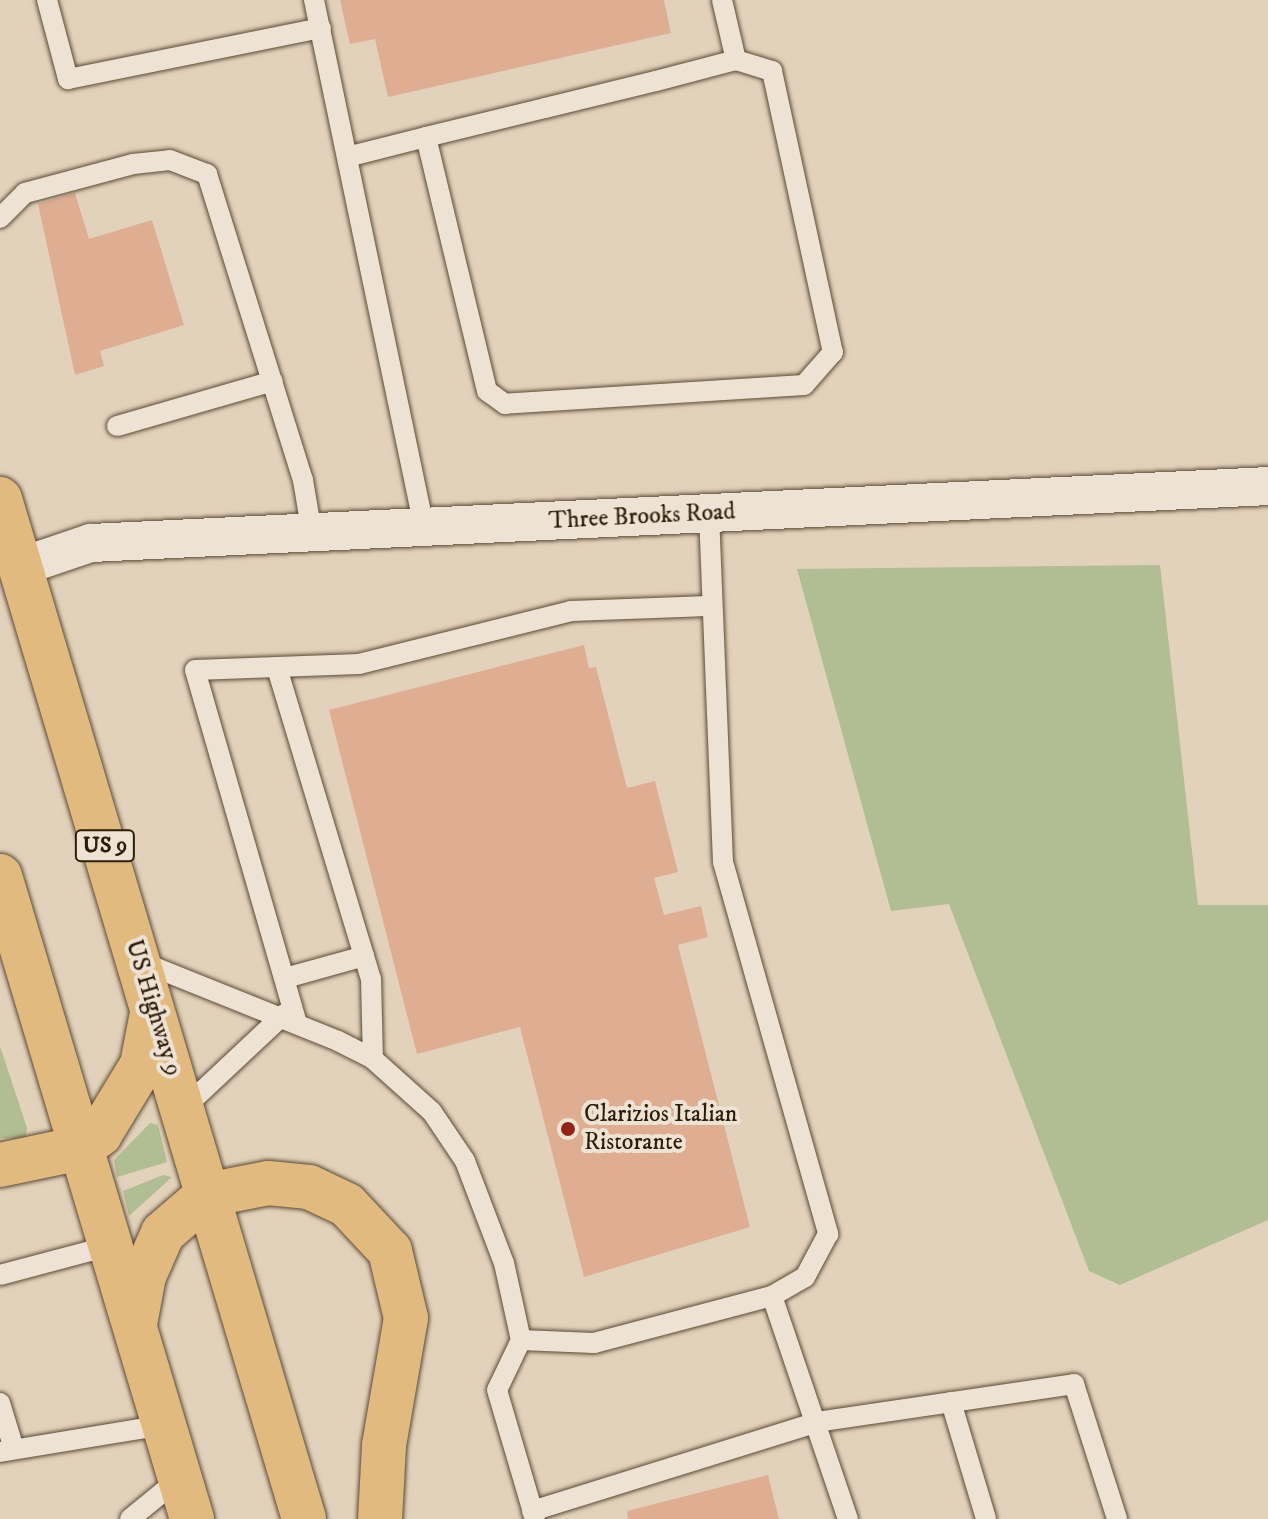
<!DOCTYPE html>
<html>
<head>
<meta charset="utf-8">
<style>
	body { margin:0 }
	#map { position:relative; width:1268px; height:1519px; overflow:hidden; background:#e3d2bb; font-family:"IM FELL DW Pica",serif }
	div>[style] { position:absolute }
	.green>* { inset:0; background:#b1bd92 }
	.building>* { inset:0; background:#dfad92 }
	.roads { filter:drop-shadow(0 0 2px #5a4a35) drop-shadow(0 0 2px #5a4a35) }
	.lane>* { height:20px; margin:-10px; padding:0 10px; transform-origin:10px; border-radius:10px; background:#ede2d3 }
	.street>* { height:38px; margin:-19px; padding:0 19px; transform-origin:19px; border-radius:19px; background:#ede2d3 }
	.highway>* { height:44px; margin:-22px; padding:0 22px; transform-origin:22px; border-radius:22px; background:#e2b97e }
	.dots>* { width:22px; height:22px; translate:-50% -50%; box-sizing:border-box; border:4px solid #ede2d3; border-radius:50% }
	span { translate:-50% -50%; white-space:nowrap; text-align:center; line-height:1.15; -webkit-text-stroke:8px #ede2d3; paint-order:stroke }
	.shield-label span { padding:2px 6px; background:#ede2d3; border:2px solid; border-radius:6px; -webkit-text-stroke-width:0 }
	.shield-label { font-size:22px; color:#2d1d08; font-weight:700 }
	.street-label { font-size:24px; color:#2d1d08 }
	.poi-label { font-size:24px; color:#2d1d08 }
	.left { translate:0 -50%; text-align:left }
</style>
</head>
<body>
<div id="map">
	<div class="green">
		<i style="clip-path:polygon(1160px 565px,1198px 905px,1268px 905px,1268px 1220px,1120px 1285px,1089px 1271px,949px 904px,891px 911px,797px 569px)"></i>
		<i style="clip-path:polygon(0 1046px,27px 1128px,25px 1139px,0 1138px)"></i>
		<i style="clip-path:polygon(150px 1123px,158px 1125px,167px 1162px,117px 1177px,114px 1160px)"></i>
		<i style="clip-path:polygon(163px 1175px,172px 1177px,129px 1216px,123px 1191px)"></i>
	</div>
	<div class="building">
		<i style="clip-path:polygon(340px 0,664px 0,671px 33px,388px 97px,375px 39px,350px 44px)"></i>
		<i style="clip-path:polygon(75px 193px,89px 239px,152px 220px,184px 325px,100px 351px,104px 366px,75px 375px,38px 204px)"></i>
		<i style="clip-path:polygon(584px 645px,589px 668px,596px 667px,627px 788px,655px 781px,678px 872px,654px 878px,664px 915px,701px 906px,708px 937px,678px 945px,750px 1227px,584px 1277px,520px 1027px,417px 1054px,329px 710px)"></i>
		<i style="clip-path:polygon(768px 1475px,779px 1519px,628px 1519px,627px 1511px)"></i>
	</div>
	<div class="roads">
		<div class="lane">
			<i style="left:47px;top:0;width:82px;rotate:75.1deg"></i>
			<i style="left:68px;top:79px;width:258px;rotate:-11.4deg"></i>
			<i style="left:314px;top:0;width:538px;rotate:78.21deg"></i>
			<i style="left:722px;top:0;width:62px;rotate:76.9deg"></i>
			<i style="left:347px;top:157px;width:81px;rotate:-14.2deg"></i>
			<i style="left:426px;top:137px;width:122px;rotate:-13.7deg"></i>
			<i style="left:545px;top:108px;width:114px;rotate:-13.7deg"></i>
			<i style="left:656px;top:81px;width:83px;rotate:-14.7deg"></i>
			<i style="left:736px;top:60px;width:38px;rotate:17deg"></i>
			<i style="left:772px;top:71px;width:288px;rotate:77.8deg"></i>
			<i style="left:833px;top:352px;width:44px;rotate:131.3deg"></i>
			<i style="left:804px;top:385px;width:300px;rotate:176.4deg"></i>
			<i style="left:505px;top:404px;width:22px;rotate:-144deg"></i>
			<i style="left:487px;top:391px;width:261px;rotate:-103.5deg"></i>
			<i style="left:0;top:218px;width:35px;rotate:-45deg"></i>
			<i style="left:25px;top:193px;width:112px;rotate:-15deg"></i>
			<i style="left:133px;top:164px;width:37px;rotate:-6deg"></i>
			<i style="left:170px;top:160px;width:40px;rotate:21deg"></i>
			<i style="left:207px;top:174px;width:321px;rotate:72.6deg"></i>
			<i style="left:303px;top:480px;width:55px;rotate:80.5deg"></i>
			<i style="left:117px;top:426px;width:162px;rotate:-16.1deg"></i>
			<i style="left:709px;top:514px;width:348px;rotate:87.7deg"></i>
			<i style="left:723px;top:862px;width:387px;rotate:74.2deg"></i>
			<i style="left:828px;top:1234px;width:49px;rotate:118.1deg"></i>
			<i style="left:805px;top:1277px;width:38px;rotate:150deg"></i>
			<i style="left:772px;top:1296px;width:236px;rotate:71.2deg"></i>
			<i style="left:277px;top:668px;width:325px;rotate:73.2deg"></i>
			<i style="left:371px;top:979px;width:80px;rotate:88.6deg"></i>
			<i style="left:139px;top:961px;width:214px;rotate:21.9deg"></i>
			<i style="left:338px;top:1041px;width:39px;rotate:27deg"></i>
			<i style="left:373px;top:1059px;width:79px;rotate:41.9deg"></i>
			<i style="left:432px;top:1112px;width:59px;rotate:56deg"></i>
			<i style="left:465px;top:1161px;width:109px;rotate:69.1deg"></i>
			<i style="left:504px;top:1263px;width:79px;rotate:77.6deg"></i>
			<i style="left:521px;top:1340px;width:73px;rotate:2.4deg"></i>
			<i style="left:594px;top:1343px;width:184px;rotate:-14.8deg"></i>
			<i style="left:289px;top:977px;width:78px;rotate:-15.6deg"></i>
			<i style="left:296px;top:1020px;width:364px;rotate:-106.1deg"></i>
			<i style="left:195px;top:670px;width:164px;rotate:-2.1deg"></i>
			<i style="left:359px;top:664px;width:219px;rotate:-14deg"></i>
			<i style="left:571px;top:611px;width:136px;rotate:-2.1deg"></i>
			<i style="left:184px;top:1108px;width:137px;rotate:-43.2deg"></i>
			<i style="left:0;top:1275px;width:113px;rotate:-14.9deg"></i>
			<i style="left:521px;top:1340px;width:55px;rotate:115.6deg"></i>
			<i style="left:497px;top:1390px;width:134px;rotate:73.6deg"></i>
			<i style="left:951px;top:1402px;width:122px;rotate:73.3deg"></i>
			<i style="left:0;top:1403px;width:48px;rotate:73.1deg"></i>
			<i style="left:0;top:1452px;width:165px;rotate:-9.4deg"></i>
			<i style="left:532px;top:1511px;width:299px;rotate:-17.3deg"></i>
			<i style="left:817px;top:1422px;width:260px;rotate:-8.4deg"></i>
			<i style="left:1074px;top:1384px;width:142px;rotate:72.3deg"></i>
			<i style="left:130px;top:1519px;width:65px;rotate:-39.4deg"></i>
		</div>
		<div class="street">
			<i style="left:20px;top:567px;width:75px;rotate:-18.7deg"></i>
			<i style="left:91px;top:543px;width:1178px;rotate:-2.77deg"></i>
		</div>
		<div class="highway">
			<i style="left:0;top:499px;width:1064px;rotate:73.4deg"></i>
			<i style="left:0;top:876px;width:671px;rotate:73.37deg"></i>
			<i style="left:0;top:1165px;width:83px;rotate:-11.9deg"></i>
			<i style="left:81px;top:1148px;width:24px;rotate:-36deg"></i>
			<i style="left:100px;top:1134px;width:81px;rotate:-58.7deg"></i>
			<i style="left:142px;top:1065px;width:53px;rotate:-79.1deg"></i>
			<i style="left:135px;top:1324px;width:49px;rotate:-79.4deg"></i>
			<i style="left:144px;top:1276px;width:47px;rotate:-66.2deg"></i>
			<i style="left:163px;top:1233px;width:58px;rotate:-40.8deg"></i>
			<i style="left:207px;top:1195px;width:62px;rotate:-11.1deg"></i>
			<i style="left:268px;top:1183px;width:41px;rotate:5.6deg"></i>
			<i style="left:309px;top:1187px;width:42px;rotate:25.3deg"></i>
			<i style="left:347px;top:1205px;width:63px;rotate:46.9deg"></i>
			<i style="left:390px;top:1251px;width:69px;rotate:76.6deg"></i>
			<i style="left:406px;top:1318px;width:130px;rotate:99.8deg"></i>
			<i style="left:384px;top:1446px;width:73px;rotate:93.1deg"></i>
		</div>
	</div>
	<div class="dots">
		<i style="left:568px;top:1129px;background:#8f2418"></i>
	</div>
	<div class="shield-label">
		<span style="left:105px;top:846px">US 9</span>
	</div>
	<div class="street-label">
		<span style="left:642px;top:517px;rotate:-3deg">Three Brooks Road</span>
		<span style="left:153px;top:1008px;rotate:73deg">US Highway 9</span>
	</div>
	<div class="poi-label">
		<span class="left" style="left:584px;top:1129px">Clarizios Italian<br>Ristorante</span>
	</div>
</div>
</body>
</html>
